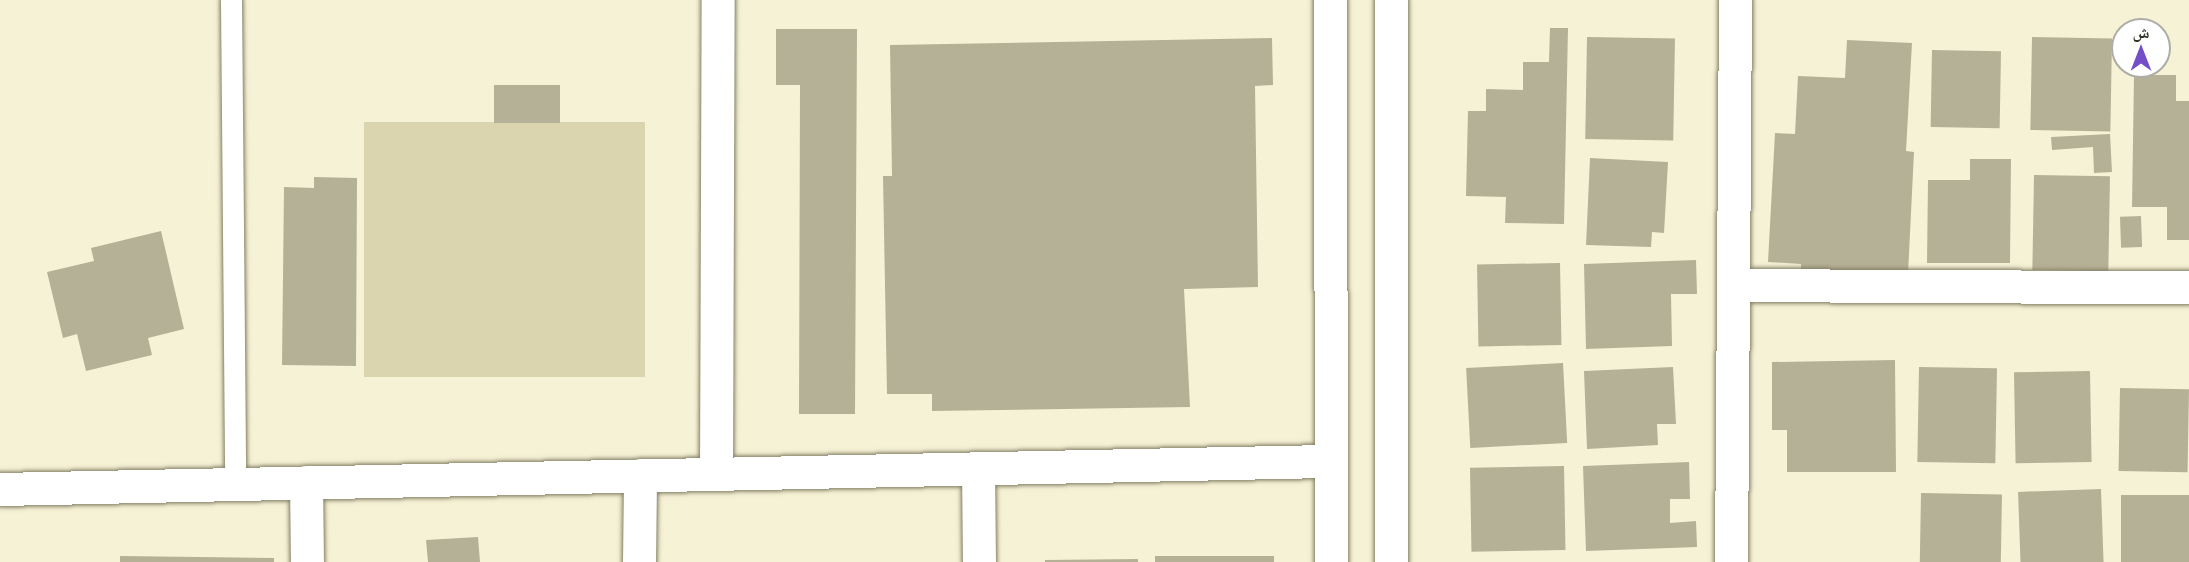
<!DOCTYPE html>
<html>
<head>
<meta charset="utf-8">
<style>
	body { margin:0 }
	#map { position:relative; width:2189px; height:562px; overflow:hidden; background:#f6f2d5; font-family:Merriweather,"Noto Naskh Arabic",serif }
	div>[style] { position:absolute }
	.green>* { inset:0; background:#dbd5af; transform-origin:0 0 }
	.building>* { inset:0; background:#b5b196; transform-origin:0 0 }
	.roads { filter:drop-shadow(0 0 2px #837f65) drop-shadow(0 0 2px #837f65) }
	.service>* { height:21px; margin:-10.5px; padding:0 10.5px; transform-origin:10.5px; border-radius:10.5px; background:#fff }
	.minor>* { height:33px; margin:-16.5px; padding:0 16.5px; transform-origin:16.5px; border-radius:16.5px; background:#fff }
	.tertiary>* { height:33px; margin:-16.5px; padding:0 16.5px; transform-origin:16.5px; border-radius:16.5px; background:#fff }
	span { translate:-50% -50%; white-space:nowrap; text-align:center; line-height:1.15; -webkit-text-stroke:4.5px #fff; paint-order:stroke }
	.north { position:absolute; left:2111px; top:18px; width:60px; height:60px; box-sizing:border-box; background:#fff; border:2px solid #adada8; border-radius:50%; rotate:0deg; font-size:16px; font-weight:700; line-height:24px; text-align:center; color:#333126 }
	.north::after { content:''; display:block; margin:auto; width:21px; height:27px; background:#734ec7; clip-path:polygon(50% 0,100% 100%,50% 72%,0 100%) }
</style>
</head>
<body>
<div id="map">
	<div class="green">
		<i style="left:364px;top:122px;width:281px;height:255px"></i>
	</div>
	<div class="building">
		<i style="clip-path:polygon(1550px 28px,1568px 28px,1564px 224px,1505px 223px,1506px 197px,1466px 196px,1468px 111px,1486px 111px,1486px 89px,1523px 90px,1523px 62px,1549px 62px)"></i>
		<i style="clip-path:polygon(776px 29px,857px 29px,855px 414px,799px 414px,800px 85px,776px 85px)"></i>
		<i style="left:1587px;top:37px;width:88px;height:102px;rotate:1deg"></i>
		<i style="left:2032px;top:37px;width:80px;height:93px;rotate:1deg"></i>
		<i style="clip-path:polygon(1272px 38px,1273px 85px,1255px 86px,1258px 287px,1184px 289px,1190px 407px,932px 411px,932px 394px,887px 394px,883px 176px,892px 176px,890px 45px)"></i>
		<i style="clip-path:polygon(1847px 40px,1912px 43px,1906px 151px,1914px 152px,1908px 274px,1801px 272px,1801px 264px,1768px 262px,1775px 133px,1795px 134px,1798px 76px,1845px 78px)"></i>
		<i style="left:1932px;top:50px;width:69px;height:77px;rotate:1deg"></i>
		<i style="clip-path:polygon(2134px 75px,2176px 75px,2176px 101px,2189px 101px,2189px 240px,2167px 240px,2167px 207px,2132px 207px)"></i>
		<i style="left:560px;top:85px;width:38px;height:66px;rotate:90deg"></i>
		<i style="clip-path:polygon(2110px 134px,2112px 172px,2094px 173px,2093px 147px,2052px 150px,2051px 137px)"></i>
		<i style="clip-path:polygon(1590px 158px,1668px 162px,1664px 233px,1652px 232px,1651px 247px,1586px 245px)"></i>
		<i style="clip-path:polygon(1970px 159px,2011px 159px,2010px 263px,1927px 263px,1928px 180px,1970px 180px)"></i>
		<i style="left:2034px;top:175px;width:76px;height:95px;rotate:1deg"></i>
		<i style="clip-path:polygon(314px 177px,357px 178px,356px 366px,282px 365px,284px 187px,314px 188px)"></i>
		<i style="left:2141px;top:216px;width:31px;height:21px;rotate:88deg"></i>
		<i style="clip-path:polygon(161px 231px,184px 329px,148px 338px,152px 355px,86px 371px,77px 334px,63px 338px,47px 272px,94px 261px,91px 248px)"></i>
		<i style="clip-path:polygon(1696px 260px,1697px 294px,1671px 294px,1672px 346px,1586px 349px,1584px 264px)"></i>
		<i style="left:1560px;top:263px;width:82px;height:83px;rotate:89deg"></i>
		<i style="clip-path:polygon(1895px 360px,1896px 472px,1787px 472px,1787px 430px,1772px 430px,1772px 362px)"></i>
		<i style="left:1563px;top:363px;width:80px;height:97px;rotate:87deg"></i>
		<i style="clip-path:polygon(1673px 367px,1676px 424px,1657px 424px,1658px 445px,1587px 449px,1584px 371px)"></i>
		<i style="left:1919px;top:367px;width:78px;height:95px;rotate:1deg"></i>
		<i style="left:2090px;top:371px;width:91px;height:76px;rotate:89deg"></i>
		<i style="left:2120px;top:388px;width:69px;height:83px;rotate:1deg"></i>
		<i style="clip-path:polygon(1689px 462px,1690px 499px,1670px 499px,1670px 523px,1696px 521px,1697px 547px,1586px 551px,1583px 466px)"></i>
		<i style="left:1564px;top:466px;width:84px;height:94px;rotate:89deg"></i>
		<i style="left:2101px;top:489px;width:73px;height:83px;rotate:88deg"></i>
		<i style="left:1921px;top:493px;width:81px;height:69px;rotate:1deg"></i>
		<i style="left:2189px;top:495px;width:67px;height:68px;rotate:90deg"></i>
		<i style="clip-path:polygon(478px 537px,480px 562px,428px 562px,426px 540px)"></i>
		<i style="clip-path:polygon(120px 556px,274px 558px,274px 562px,120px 562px)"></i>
		<i style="left:1155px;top:556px;width:119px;height:6px"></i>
		<i style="clip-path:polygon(1138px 559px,1138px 562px,1045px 562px,1045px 560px)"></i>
	</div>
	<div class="roads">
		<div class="service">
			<i style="left:231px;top:0;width:484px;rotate:89.5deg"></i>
		</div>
		<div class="minor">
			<i style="left:1733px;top:285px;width:456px;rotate:0.3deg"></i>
			<i style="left:978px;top:468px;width:94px;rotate:89.4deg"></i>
			<i style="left:716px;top:473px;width:473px;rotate:-89.8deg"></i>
			<i style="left:306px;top:482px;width:80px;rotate:89.3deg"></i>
			<i style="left:0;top:489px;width:1331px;rotate:-1.21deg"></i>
			<i style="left:639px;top:562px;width:87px;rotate:-89.3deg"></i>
			<i style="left:1731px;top:562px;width:562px;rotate:-89.59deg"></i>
		</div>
		<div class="tertiary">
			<i style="left:1330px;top:0;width:562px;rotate:89.9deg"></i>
			<i style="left:1391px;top:0;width:562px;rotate:90deg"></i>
		</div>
	</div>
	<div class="north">ش</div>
</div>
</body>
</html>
